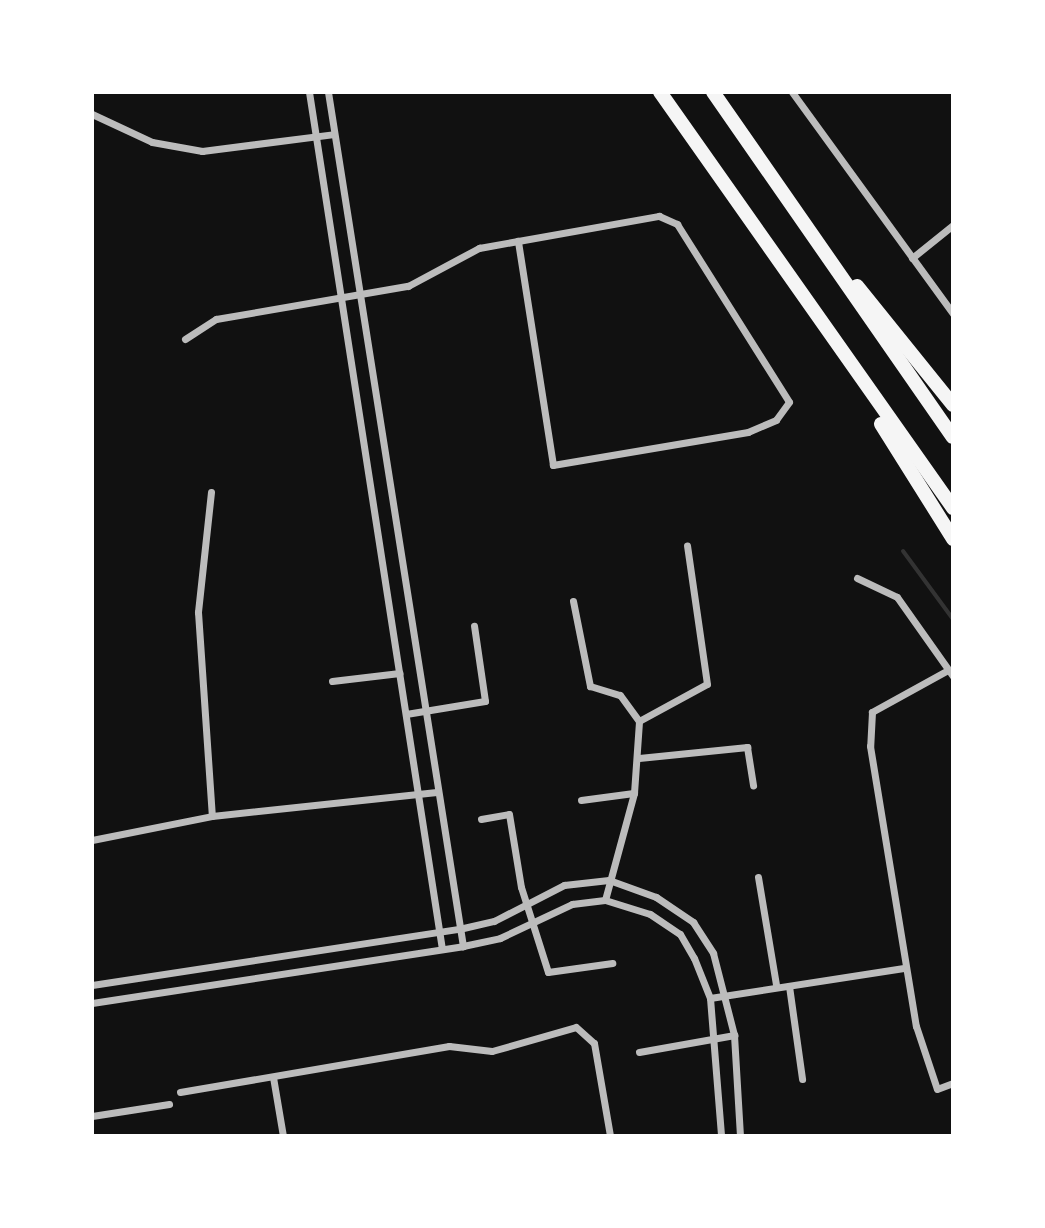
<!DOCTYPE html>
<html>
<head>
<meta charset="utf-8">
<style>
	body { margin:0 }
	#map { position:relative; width:1045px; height:1228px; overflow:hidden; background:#111; font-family:Bitter,serif }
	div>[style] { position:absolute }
	.stream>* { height:4px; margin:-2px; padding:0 2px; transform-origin:2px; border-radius:2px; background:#333 }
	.minor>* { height:7px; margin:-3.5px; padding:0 3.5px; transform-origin:3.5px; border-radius:3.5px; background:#bcbcbc }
	.motorway>* { height:14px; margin:-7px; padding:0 7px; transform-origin:7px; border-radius:7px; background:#f5f5f5 }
	span { translate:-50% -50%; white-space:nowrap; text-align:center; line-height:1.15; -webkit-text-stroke:6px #fff; paint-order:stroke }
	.frame { position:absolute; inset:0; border:94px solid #fff; pointer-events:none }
</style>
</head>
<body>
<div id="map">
	<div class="stream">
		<i style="left:903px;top:551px;width:84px;rotate:53.7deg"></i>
	</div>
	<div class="minor">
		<i style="left:309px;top:92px;width:867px;rotate:81.18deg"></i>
		<i style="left:328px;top:92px;width:865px;rotate:81.02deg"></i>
		<i style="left:792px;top:92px;width:274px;rotate:54deg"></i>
		<i style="left:92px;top:114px;width:66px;rotate:25deg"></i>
		<i style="left:152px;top:142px;width:51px;rotate:10.2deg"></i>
		<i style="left:202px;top:151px;width:133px;rotate:-7.3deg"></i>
		<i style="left:912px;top:258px;width:53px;rotate:-38.8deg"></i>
		<i style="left:185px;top:339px;width:37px;rotate:-33deg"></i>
		<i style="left:216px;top:319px;width:195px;rotate:-9.8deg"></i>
		<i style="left:408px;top:286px;width:81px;rotate:-28.2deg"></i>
		<i style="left:479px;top:248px;width:183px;rotate:-10.1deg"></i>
		<i style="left:659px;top:216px;width:20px;rotate:24deg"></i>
		<i style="left:677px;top:224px;width:210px;rotate:57.8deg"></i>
		<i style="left:789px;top:402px;width:22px;rotate:126deg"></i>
		<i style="left:776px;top:420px;width:30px;rotate:157deg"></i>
		<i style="left:748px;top:432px;width:198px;rotate:170.4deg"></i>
		<i style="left:553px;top:465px;width:227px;rotate:-98.9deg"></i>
		<i style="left:211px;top:492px;width:121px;rotate:96.2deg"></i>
		<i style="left:198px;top:612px;width:204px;rotate:86.1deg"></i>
		<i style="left:857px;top:578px;width:44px;rotate:25.4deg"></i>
		<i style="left:897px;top:597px;width:97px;rotate:54.7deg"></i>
		<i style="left:573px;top:601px;width:87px;rotate:78.7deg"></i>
		<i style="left:590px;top:686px;width:31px;rotate:17deg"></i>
		<i style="left:620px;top:695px;width:32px;rotate:54deg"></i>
		<i style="left:948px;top:670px;width:87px;rotate:151.1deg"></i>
		<i style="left:872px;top:712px;width:34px;rotate:93deg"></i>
		<i style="left:870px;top:746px;width:284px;rotate:80.7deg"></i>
		<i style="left:916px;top:1026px;width:66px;rotate:71.6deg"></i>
		<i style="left:937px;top:1089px;width:17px;rotate:-21deg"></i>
		<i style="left:332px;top:681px;width:68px;rotate:-6.7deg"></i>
		<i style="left:406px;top:714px;width:80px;rotate:-9.3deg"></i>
		<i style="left:485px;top:701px;width:76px;rotate:-98.3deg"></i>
		<i style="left:639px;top:721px;width:77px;rotate:-28.6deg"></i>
		<i style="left:707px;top:684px;width:140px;rotate:-98.2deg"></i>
		<i style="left:639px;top:758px;width:109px;rotate:-5.8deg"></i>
		<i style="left:747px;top:747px;width:39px;rotate:81deg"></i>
		<i style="left:581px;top:800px;width:53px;rotate:-7.5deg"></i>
		<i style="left:481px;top:819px;width:28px;rotate:-10deg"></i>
		<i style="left:509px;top:814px;width:74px;rotate:80.7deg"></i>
		<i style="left:521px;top:887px;width:89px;rotate:72.4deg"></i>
		<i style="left:548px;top:972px;width:65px;rotate:-8deg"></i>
		<i style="left:92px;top:840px;width:122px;rotate:-11.3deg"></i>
		<i style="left:212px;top:816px;width:226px;rotate:-6.1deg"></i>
		<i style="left:758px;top:877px;width:109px;rotate:80.5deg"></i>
		<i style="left:605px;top:900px;width:111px;rotate:-74.8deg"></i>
		<i style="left:634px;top:793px;width:72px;rotate:-86deg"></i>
		<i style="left:92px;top:985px;width:371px;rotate:-8.7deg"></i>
		<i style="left:459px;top:929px;width:36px;rotate:-13deg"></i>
		<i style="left:494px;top:921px;width:79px;rotate:-27.2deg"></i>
		<i style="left:564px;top:885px;width:45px;rotate:-6.3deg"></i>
		<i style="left:609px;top:880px;width:50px;rotate:19.9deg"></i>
		<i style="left:656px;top:897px;width:45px;rotate:34deg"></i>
		<i style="left:693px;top:922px;width:37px;rotate:57deg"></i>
		<i style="left:713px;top:953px;width:85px;rotate:75.6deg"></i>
		<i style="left:734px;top:1035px;width:101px;rotate:86.6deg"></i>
		<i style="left:789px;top:986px;width:94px;rotate:82deg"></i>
		<i style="left:710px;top:998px;width:196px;rotate:-8.8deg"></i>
		<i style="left:92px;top:1003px;width:375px;rotate:-8.7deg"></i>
		<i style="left:463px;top:946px;width:38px;rotate:-12deg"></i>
		<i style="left:500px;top:938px;width:80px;rotate:-25.3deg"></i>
		<i style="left:572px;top:904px;width:33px;rotate:-7deg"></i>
		<i style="left:605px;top:900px;width:47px;rotate:17.3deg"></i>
		<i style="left:650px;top:914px;width:36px;rotate:34deg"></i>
		<i style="left:680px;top:934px;width:28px;rotate:60deg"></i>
		<i style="left:694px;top:958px;width:43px;rotate:68.2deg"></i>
		<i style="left:710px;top:998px;width:138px;rotate:85.4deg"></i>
		<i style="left:639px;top:1052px;width:97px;rotate:-10.1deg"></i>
		<i style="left:273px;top:1077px;width:60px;rotate:80.4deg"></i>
		<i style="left:180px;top:1092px;width:273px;rotate:-9.7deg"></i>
		<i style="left:449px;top:1046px;width:43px;rotate:6.6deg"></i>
		<i style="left:492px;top:1051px;width:87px;rotate:-15.9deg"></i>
		<i style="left:576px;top:1027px;width:24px;rotate:42deg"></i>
		<i style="left:594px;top:1043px;width:94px;rotate:80.2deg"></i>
		<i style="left:92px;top:1116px;width:78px;rotate:-8.9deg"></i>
	</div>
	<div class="motorway">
		<i style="left:660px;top:92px;width:509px;rotate:54.84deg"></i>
		<i style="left:713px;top:92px;width:420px;rotate:55.2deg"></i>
		<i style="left:857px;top:286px;width:153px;rotate:51.1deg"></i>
		<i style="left:881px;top:424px;width:136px;rotate:57.9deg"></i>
	</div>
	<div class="frame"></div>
</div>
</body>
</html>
